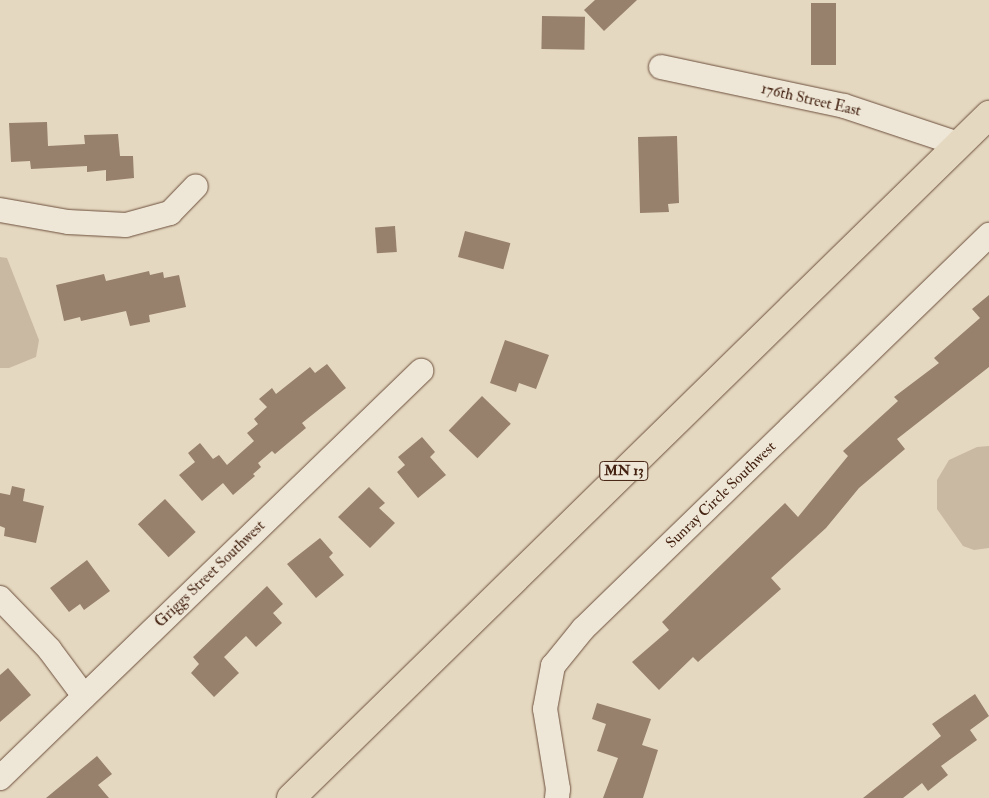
<!DOCTYPE html>
<html>
<head>
<meta charset="utf-8">
<style>
	body { margin:0 }
	#map { position:relative; width:989px; height:798px; overflow:hidden; background:#e5d8c0; font-family:"IM FELL Double Pica",serif }
	div>[style] { position:absolute }
	.green>* { inset:0; background:#c9b9a2 }
	.building>* { inset:0; background:#97806c; transform-origin:0 0 }
	.roads { filter:drop-shadow(0 0 1px #6c4f3c) drop-shadow(0 0 1px #6c4f3c) }
	.minor>* { height:24px; margin:-12px; padding:0 12px; transform-origin:12px; border-radius:12px; background:#eee6d6 }
	.major>* { height:28px; margin:-14px; padding:0 14px; transform-origin:14px; border-radius:14px; background:#e5d8c0 }
	span { translate:-50% -50%; white-space:nowrap; text-align:center; line-height:1.15; -webkit-text-stroke:4px #eee6d6; paint-order:stroke }
	.shield-label span { padding:1px 4px; background:#eee6d6; border:1px solid; border-radius:4px; -webkit-text-stroke-width:0 }
	.shield-label { font-size:14px; color:#432110; font-weight:700 }
	.street-label { font-size:15px; color:#432110 }
</style>
</head>
<body>
<div id="map">
	<div class="green">
		<i style="clip-path:polygon(0 257px,7px 258px,39px 340px,36px 357px,9px 368px,0 368px)"></i>
		<i style="clip-path:polygon(989px 446px,989px 548px,974px 550px,963px 546px,937px 509px,937px 480px,949px 460px,977px 447px)"></i>
	</div>
	<div class="building">
		<i style="clip-path:polygon(595px 0,637px 0,604px 31px,584px 10px)"></i>
		<i style="left:811px;top:3px;width:25px;height:62px"></i>
		<i style="left:542px;top:16px;width:43px;height:33px;rotate:1deg"></i>
		<i style="clip-path:polygon(47px 122px,48px 146px,85px 144px,84px 135px,118px 134px,120px 156px,133px 156px,134px 178px,106px 181px,106px 170px,87px 172px,87px 166px,31px 169px,30px 161px,11px 162px,9px 123px)"></i>
		<i style="clip-path:polygon(677px 136px,679px 203px,668px 204px,669px 212px,640px 213px,638px 137px)"></i>
		<i style="left:395px;top:226px;width:26px;height:20px;rotate:86deg"></i>
		<i style="left:465px;top:231px;width:47px;height:27px;rotate:15deg"></i>
		<i style="clip-path:polygon(149px 271px,150px 275px,163px 272px,164px 278px,179px 275px,186px 307px,149px 315px,150px 322px,130px 326px,126px 311px,81px 321px,80px 317px,64px 321px,56px 285px,104px 274px,106px 281px)"></i>
		<i style="clip-path:polygon(989px 295px,989px 367px,897px 439px,905px 449px,859px 488px,826px 528px,771px 578px,781px 589px,698px 662px,693px 657px,659px 690px,632px 662px,669px 630px,662px 622px,785px 503px,798px 517px,848px 456px,843px 451px,898px 401px,894px 397px,939px 363px,934px 358px,980px 318px,972px 309px)"></i>
		<i style="clip-path:polygon(505px 340px,549px 355px,536px 389px,519px 383px,516px 392px,490px 383px)"></i>
		<i style="clip-path:polygon(327px 364px,346px 388px,302px 423px,306px 428px,275px 454px,272px 451px,258px 463px,261px 467px,253px 474px,255px 476px,233px 495px,223px 483px,202px 501px,179px 475px,195px 462px,188px 453px,200px 443px,213px 459px,219px 455px,227px 465px,254px 441px,247px 433px,258px 424px,254px 419px,267px 407px,259px 399px,272px 388px,276px 394px,310px 367px,315px 373px)"></i>
		<i style="left:482px;top:396px;width:40px;height:48px;rotate:44deg"></i>
		<i style="clip-path:polygon(422px 437px,435px 452px,430px 457px,446px 475px,418px 498px,397px 472px,405px 465px,398px 457px)"></i>
		<i style="clip-path:polygon(12px 486px,25px 489px,23px 501px,44px 506px,36px 543px,4px 536px,5px 528px,0 526px,0 493px,10px 495px)"></i>
		<i style="clip-path:polygon(369px 487px,385px 503px,379px 508px,395px 523px,370px 548px,338px 517px)"></i>
		<i style="left:165px;top:499px;width:45px;height:37px;rotate:47deg"></i>
		<i style="clip-path:polygon(320px 538px,333px 553px,329px 557px,344px 575px,316px 598px,287px 564px)"></i>
		<i style="clip-path:polygon(87px 560px,110px 591px,84px 610px,80px 604px,69px 612px,50px 588px)"></i>
		<i style="clip-path:polygon(267px 586px,283px 604px,273px 613px,282px 623px,256px 647px,246px 636px,224px 657px,239px 673px,214px 697px,191px 673px,199px 664px,193px 657px)"></i>
		<i style="clip-path:polygon(8px 668px,31px 695px,0 722px,0 675px)"></i>
		<i style="clip-path:polygon(975px 694px,989px 716px,970px 730px,977px 740px,941px 766px,948px 775px,928px 791px,922px 783px,903px 798px,863px 798px,941px 736px,932px 724px)"></i>
		<i style="clip-path:polygon(597px 703px,651px 719px,642px 745px,658px 750px,643px 798px,603px 798px,618px 758px,597px 751px,606px 724px,592px 719px)"></i>
		<i style="clip-path:polygon(97px 756px,112px 774px,98px 785px,109px 798px,46px 798px)"></i>
	</div>
	<div class="roads">
		<div class="minor">
			<i style="left:661px;top:67px;width:187px;rotate:12deg"></i>
			<i style="left:844px;top:106px;width:120px;rotate:18.4deg"></i>
			<i style="left:0;top:210px;width:69px;rotate:10deg"></i>
			<i style="left:68px;top:222px;width:58px;rotate:3deg"></i>
			<i style="left:126px;top:225px;width:46px;rotate:-15.3deg"></i>
			<i style="left:170px;top:213px;width:37px;rotate:-46deg"></i>
			<i style="left:0;top:598px;width:71px;rotate:46.1deg"></i>
			<i style="left:49px;top:649px;width:59px;rotate:53.3deg"></i>
			<i style="left:0;top:778px;width:586px;rotate:-44.03deg"></i>
			<i style="left:557px;top:798px;width:9px;rotate:-84deg"></i>
			<i style="left:558px;top:789px;width:81px;rotate:-99.2deg"></i>
			<i style="left:545px;top:709px;width:44px;rotate:-79.5deg"></i>
			<i style="left:553px;top:666px;width:48px;rotate:-51deg"></i>
			<i style="left:583px;top:629px;width:566px;rotate:-44.14deg"></i>
		</div>
		<div class="major">
			<i style="left:291px;top:798px;width:977px;rotate:-44.38deg"></i>
		</div>
	</div>
	<div class="shield-label">
		<span style="left:624px;top:471px">MN 13</span>
	</div>
	<div class="street-label">
		<span style="left:811px;top:100px;rotate:13deg">176th Street East</span>
		<span style="left:721px;top:495px;rotate:-44deg">Sunray Circle Southwest</span>
		<span style="left:210px;top:574px;rotate:-44deg">Griggs Street Southwest</span>
	</div>
</div>
</body>
</html>
